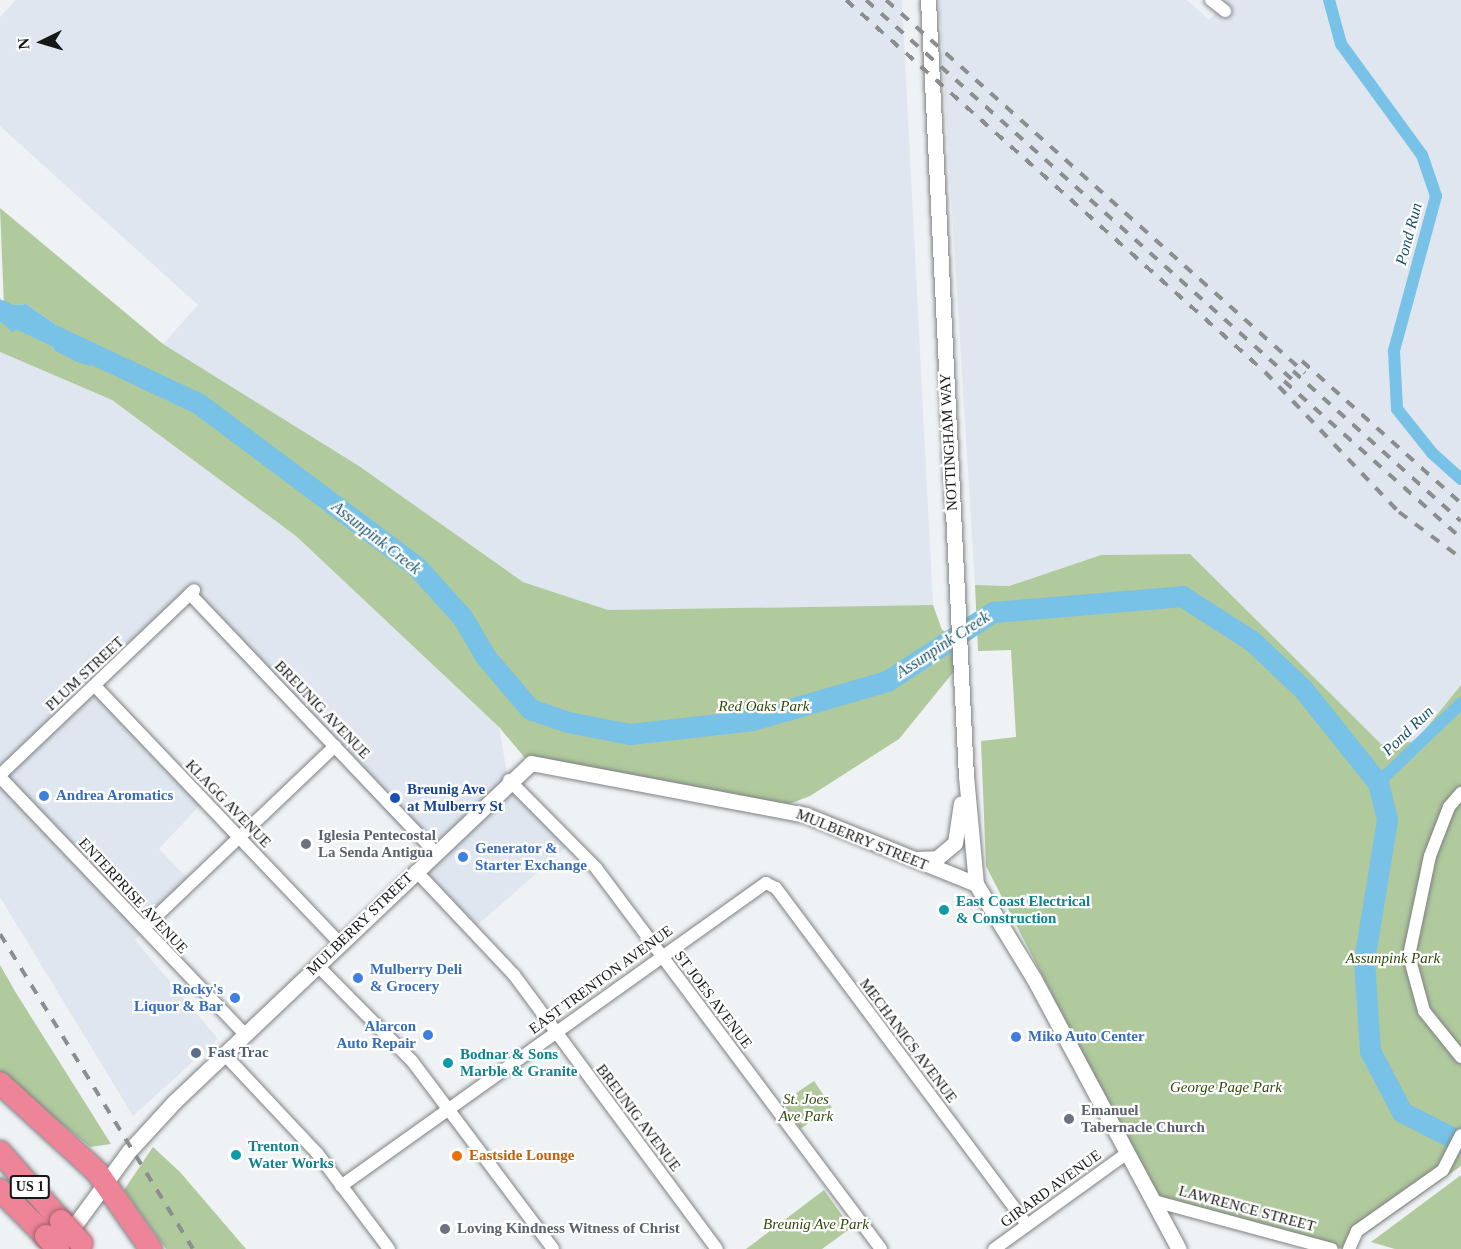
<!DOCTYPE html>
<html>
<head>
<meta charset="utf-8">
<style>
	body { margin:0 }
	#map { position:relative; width:1461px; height:1249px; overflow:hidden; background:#eff2f4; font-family:Georgia,serif }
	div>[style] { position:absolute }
	.built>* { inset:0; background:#dfe6ef }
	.green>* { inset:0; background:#b0c99d; transform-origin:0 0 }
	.water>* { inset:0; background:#77c2e6 }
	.canal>* { height:12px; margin:-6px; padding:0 6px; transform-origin:6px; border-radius:6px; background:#77c2e6 }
	.river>* { height:21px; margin:-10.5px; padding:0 10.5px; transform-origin:10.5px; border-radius:10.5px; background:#77c2e6 }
	.roads { filter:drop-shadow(0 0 2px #7f8183) drop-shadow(0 0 2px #7f8183) }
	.minor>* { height:12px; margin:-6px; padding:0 6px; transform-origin:6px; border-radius:6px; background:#fff }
	.tertiary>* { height:15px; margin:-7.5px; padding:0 7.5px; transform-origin:7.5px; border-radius:7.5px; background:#fff }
	.motorway>* { height:22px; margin:-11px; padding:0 11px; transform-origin:11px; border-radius:11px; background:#ed8497 }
	.rail>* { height:4px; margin-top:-2px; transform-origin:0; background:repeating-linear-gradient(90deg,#8b8d8e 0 10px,transparent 0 20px) }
	.bridges { filter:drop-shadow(0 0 2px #a25e6a) drop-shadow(0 0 2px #a25e6a) }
	.motorway-bridge>* { height:22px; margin:-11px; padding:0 11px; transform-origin:11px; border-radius:11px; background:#ed8497 }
	.dots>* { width:16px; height:16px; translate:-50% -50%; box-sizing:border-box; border:3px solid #fff; border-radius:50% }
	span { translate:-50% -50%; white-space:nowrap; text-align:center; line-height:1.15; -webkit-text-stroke:4.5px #fff; paint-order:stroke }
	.shield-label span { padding:2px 4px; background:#fff; border:2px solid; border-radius:4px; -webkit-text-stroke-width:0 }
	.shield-label { font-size:14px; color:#161717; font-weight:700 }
	.street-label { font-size:15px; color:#161717 }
	.park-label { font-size:15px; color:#2d4b09; font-style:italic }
	.transit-label { font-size:15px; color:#164399; font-weight:700 }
	.left { translate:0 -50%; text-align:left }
	.shop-label { font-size:15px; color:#366cbe; font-weight:700 }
	.right { translate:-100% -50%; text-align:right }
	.worship-label { font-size:15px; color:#5b616d; font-weight:700 }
	.culture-label { font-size:15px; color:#0d838f; font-weight:700 }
	.service-label { font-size:15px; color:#4e5e75; font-weight:700 }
	.food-label { font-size:15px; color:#c56008; font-weight:700 }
	.water-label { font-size:16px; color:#16526b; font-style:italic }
	.north { position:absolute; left:12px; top:12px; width:60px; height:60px; -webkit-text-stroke:4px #fff; paint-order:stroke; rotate:265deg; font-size:16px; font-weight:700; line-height:24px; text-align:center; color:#161717 }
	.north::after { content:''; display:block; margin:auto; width:21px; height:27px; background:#161717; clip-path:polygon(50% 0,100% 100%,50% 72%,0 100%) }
</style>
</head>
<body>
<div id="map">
	<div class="built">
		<i style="clip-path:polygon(16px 0,902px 0,933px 605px,608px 610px,523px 582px,359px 466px,163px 344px,198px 305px,0 126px,0 17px)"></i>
		<i style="clip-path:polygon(939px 0,1187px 0,1209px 20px,1227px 0,1461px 0,1461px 685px,1420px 736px,1426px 741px,1381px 744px,1190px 554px,1101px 555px,1009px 586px,975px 585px)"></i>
		<i style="clip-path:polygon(0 352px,112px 400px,296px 536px,499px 727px,508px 779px,571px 843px,472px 930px,416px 870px,428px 856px,183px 597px,93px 687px,203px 802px,159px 849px,193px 884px,135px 940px,218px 1039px,133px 1116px,0 897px)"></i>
	</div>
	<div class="green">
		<i style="clip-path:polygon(0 208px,163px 344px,359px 466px,523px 582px,608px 610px,933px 605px,942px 630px,960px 637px,960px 664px,899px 739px,810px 796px,774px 810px,530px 764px,499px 727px,296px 536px,112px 400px,0 352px,0 321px,48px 338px,54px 350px,95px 358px,65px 343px,55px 324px,26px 304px,4px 306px)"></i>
		<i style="clip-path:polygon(1190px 554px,1381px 744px,1425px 741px,1420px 736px,1461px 685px,1461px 1166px,1344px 1249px,1156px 1209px,1057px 1024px,1065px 1020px,986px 866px,981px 741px,1016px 737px,1011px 650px,978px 651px,975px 585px,1009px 586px,1101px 555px)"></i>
		<i style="clip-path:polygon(0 965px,16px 993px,111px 1144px,90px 1147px,0 1073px)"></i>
		<i style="left:814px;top:1081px;width:32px;height:38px;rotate:56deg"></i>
		<i style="clip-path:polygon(153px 1147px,180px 1172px,246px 1249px,166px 1249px,124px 1190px)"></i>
		<i style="clip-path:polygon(1461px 1175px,1461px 1249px,1395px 1249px,1371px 1242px)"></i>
		<i style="clip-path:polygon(824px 1190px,851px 1228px,822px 1249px,746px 1249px)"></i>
	</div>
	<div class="water">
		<i style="clip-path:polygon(0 298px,4px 306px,26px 304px,55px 324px,66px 343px,95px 358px,90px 366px,77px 362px,54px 350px,48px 337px,21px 328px,12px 332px,0 321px)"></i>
	</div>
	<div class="canal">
		<i style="left:1329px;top:0;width:46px;rotate:74.7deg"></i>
		<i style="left:1341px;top:44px;width:137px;rotate:53.9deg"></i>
		<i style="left:1422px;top:155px;width:43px;rotate:71.1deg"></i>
		<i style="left:1436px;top:196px;width:161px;rotate:105.2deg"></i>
		<i style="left:1394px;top:351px;width:58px;rotate:87deg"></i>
		<i style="left:1397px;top:409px;width:56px;rotate:51.5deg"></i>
		<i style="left:1432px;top:453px;width:39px;rotate:42deg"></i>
		<i style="left:1378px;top:783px;width:115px;rotate:-43.9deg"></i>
	</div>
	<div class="river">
		<i style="left:0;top:310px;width:219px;rotate:25.2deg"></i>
		<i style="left:198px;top:403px;width:274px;rotate:36.8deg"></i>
		<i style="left:417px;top:567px;width:69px;rotate:48deg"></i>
		<i style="left:463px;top:618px;width:44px;rotate:59.9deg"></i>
		<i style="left:485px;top:656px;width:70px;rotate:49.7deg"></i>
		<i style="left:530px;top:709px;width:40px;rotate:18.9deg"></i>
		<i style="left:568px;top:722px;width:63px;rotate:11deg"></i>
		<i style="left:630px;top:734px;width:123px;rotate:-6.5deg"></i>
		<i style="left:752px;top:720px;width:141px;rotate:-16.1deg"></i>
		<i style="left:887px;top:681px;width:126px;rotate:-33.1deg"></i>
		<i style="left:993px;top:612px;width:190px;rotate:-4.8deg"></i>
		<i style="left:1182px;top:596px;width:83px;rotate:32.7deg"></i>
		<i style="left:1252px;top:641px;width:70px;rotate:43.3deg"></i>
		<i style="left:1303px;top:689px;width:120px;rotate:51.4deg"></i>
		<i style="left:1378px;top:783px;width:38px;rotate:76deg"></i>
		<i style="left:1387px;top:820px;width:143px;rotate:99.3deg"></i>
		<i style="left:1364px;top:961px;width:90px;rotate:86.2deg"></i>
		<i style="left:1370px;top:1051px;width:69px;rotate:62.3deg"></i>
		<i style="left:1402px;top:1112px;width:66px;rotate:27deg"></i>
	</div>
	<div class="roads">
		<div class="minor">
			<i style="left:1211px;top:0;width:18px;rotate:38deg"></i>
			<i style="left:190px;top:594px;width:356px;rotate:46.5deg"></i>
			<i style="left:95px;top:686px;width:355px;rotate:46.4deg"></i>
			<i style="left:0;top:775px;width:268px;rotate:-43.6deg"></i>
			<i style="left:0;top:777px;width:355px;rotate:46.4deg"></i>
			<i style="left:509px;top:780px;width:124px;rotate:45.3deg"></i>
			<i style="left:596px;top:868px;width:476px;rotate:53.2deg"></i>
			<i style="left:1461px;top:793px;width:18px;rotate:131deg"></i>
			<i style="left:1449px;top:807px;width:53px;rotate:111.2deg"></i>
			<i style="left:1430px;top:856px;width:102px;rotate:101.9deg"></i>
			<i style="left:1409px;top:956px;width:57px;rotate:74.7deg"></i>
			<i style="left:1424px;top:1011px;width:59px;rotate:51.2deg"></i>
			<i style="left:416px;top:871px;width:143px;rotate:46.7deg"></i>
			<i style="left:514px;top:975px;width:341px;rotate:53.5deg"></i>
			<i style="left:144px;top:928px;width:264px;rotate:-43.6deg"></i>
			<i style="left:317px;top:965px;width:135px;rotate:45.3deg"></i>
			<i style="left:412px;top:1061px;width:235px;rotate:53.1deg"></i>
			<i style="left:224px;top:1054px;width:136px;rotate:46.8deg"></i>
			<i style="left:317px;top:1153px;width:120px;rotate:53.1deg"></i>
			<i style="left:341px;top:1186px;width:522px;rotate:-35.49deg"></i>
			<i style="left:766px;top:883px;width:11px;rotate:27deg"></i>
			<i style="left:776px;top:888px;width:420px;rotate:53.3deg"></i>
			<i style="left:1154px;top:1201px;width:184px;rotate:15.1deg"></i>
			<i style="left:994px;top:1249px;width:164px;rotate:-35.8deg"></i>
			<i style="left:1349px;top:1249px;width:20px;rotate:-66deg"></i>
			<i style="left:1357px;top:1231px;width:105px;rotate:-35.3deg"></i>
			<i style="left:1443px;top:1170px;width:39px;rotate:-63deg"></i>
		</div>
		<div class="tertiary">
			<i style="left:928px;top:0;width:777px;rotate:87.2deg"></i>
			<i style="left:966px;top:776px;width:108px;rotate:84.7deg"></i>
			<i style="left:976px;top:884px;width:111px;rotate:58.6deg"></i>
			<i style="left:1034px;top:979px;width:306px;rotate:61.8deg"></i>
			<i style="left:914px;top:859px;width:23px;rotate:-2deg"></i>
			<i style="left:937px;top:858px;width:23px;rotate:-40deg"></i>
			<i style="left:955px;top:843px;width:40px;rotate:-81.5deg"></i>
			<i style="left:66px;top:1237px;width:107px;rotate:-53.8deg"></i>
			<i style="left:129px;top:1151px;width:67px;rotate:-47.4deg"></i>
			<i style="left:174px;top:1102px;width:492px;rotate:-43.5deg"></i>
			<i style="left:531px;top:763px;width:280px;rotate:10.7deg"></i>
			<i style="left:806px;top:815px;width:183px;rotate:22.1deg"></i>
		</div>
		<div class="motorway">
			<i style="left:0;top:1083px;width:132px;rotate:42.5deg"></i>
			<i style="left:97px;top:1172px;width:94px;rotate:55deg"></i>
			<i style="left:0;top:1152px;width:92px;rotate:48.5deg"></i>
			<i style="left:0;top:1190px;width:65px;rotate:45deg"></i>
		</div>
	</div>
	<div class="rail">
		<i style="left:846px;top:0;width:560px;rotate:41.6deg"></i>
		<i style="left:1265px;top:372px;width:194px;rotate:46.3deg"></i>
		<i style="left:1399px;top:512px;width:77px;rotate:36.6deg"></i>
		<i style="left:866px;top:0;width:576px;rotate:41.69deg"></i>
		<i style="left:886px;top:0;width:561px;rotate:41.68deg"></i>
		<i style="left:1302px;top:361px;width:213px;rotate:41.8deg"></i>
		<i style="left:1293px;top:371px;width:225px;rotate:41.8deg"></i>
		<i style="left:1284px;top:381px;width:237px;rotate:41.6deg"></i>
		<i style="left:0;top:934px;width:369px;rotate:58.5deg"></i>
	</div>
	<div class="bridges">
		<div class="motorway-bridge">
			<i style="left:61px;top:1221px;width:30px;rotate:48deg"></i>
			<i style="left:46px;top:1236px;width:18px;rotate:47deg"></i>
		</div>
	</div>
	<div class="dots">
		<i style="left:44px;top:796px;background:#3f7fe0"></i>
		<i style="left:395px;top:798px;background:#1a4fb4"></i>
		<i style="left:306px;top:844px;background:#6b7280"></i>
		<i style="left:463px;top:857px;background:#3f7fe0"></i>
		<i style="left:944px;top:910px;background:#0f9aa8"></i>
		<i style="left:358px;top:978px;background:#3f7fe0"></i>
		<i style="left:235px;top:998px;background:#3f7fe0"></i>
		<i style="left:428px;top:1035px;background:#3f7fe0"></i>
		<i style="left:1016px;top:1037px;background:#3f7fe0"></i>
		<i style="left:196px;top:1053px;background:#5c6f8a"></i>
		<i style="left:448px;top:1063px;background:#0f9aa8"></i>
		<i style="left:1069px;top:1119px;background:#6b7280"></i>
		<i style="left:236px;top:1155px;background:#0f9aa8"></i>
		<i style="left:457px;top:1156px;background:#e8710a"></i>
		<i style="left:445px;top:1229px;background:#6b7280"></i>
	</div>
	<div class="shield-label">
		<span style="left:30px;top:1187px">US 1</span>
	</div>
	<div class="street-label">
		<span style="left:949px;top:442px;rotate:-93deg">NOTTINGHAM WAY</span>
		<span style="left:85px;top:674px;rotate:-43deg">PLUM STREET</span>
		<span style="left:322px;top:710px;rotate:46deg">BREUNIG AVENUE</span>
		<span style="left:228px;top:804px;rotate:46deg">KLAGG AVENUE</span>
		<span style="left:862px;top:840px;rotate:22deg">MULBERRY STREET</span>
		<span style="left:133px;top:896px;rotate:47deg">ENTERPRISE AVENUE</span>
		<span style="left:360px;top:924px;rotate:-44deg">MULBERRY STREET</span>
		<span style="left:601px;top:980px;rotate:-36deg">EAST TRENTON AVENUE</span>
		<span style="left:713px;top:1000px;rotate:53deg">ST JOES AVENUE</span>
		<span style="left:908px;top:1041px;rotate:53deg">MECHANICS AVENUE</span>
		<span style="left:638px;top:1118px;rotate:53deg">BREUNIG AVENUE</span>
		<span style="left:1051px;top:1189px;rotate:-36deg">GIRARD AVENUE</span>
		<span style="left:1247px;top:1209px;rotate:15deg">LAWRENCE STREET</span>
	</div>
	<div class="park-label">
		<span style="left:764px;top:707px">Red Oaks Park</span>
		<span style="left:1393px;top:959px">Assunpink Park</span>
		<span style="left:1226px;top:1088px">George Page Park</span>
		<span style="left:806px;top:1108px">St. Joes<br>Ave Park</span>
		<span style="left:816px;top:1225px">Breunig Ave Park</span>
	</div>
	<div class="transit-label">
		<span class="left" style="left:407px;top:798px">Breunig Ave<br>at Mulberry St</span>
	</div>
	<div class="shop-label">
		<span class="left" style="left:56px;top:796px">Andrea Aromatics</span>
		<span class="left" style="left:475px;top:857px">Generator &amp;<br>Starter Exchange</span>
		<span class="left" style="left:370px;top:978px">Mulberry Deli<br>&amp; Grocery</span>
		<span class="right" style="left:223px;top:998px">Rocky's<br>Liquor &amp; Bar</span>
		<span class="right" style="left:416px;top:1035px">Alarcon<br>Auto Repair</span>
		<span class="left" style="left:1028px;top:1037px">Miko Auto Center</span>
	</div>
	<div class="worship-label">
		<span class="left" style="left:318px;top:844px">Iglesia Pentecostal<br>La Senda Antigua</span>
		<span class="left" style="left:1081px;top:1119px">Emanuel<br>Tabernacle Church</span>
		<span class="left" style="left:457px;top:1229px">Loving Kindness Witness of Christ</span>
	</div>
	<div class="culture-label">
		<span class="left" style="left:956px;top:910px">East Coast Electrical<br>&amp; Construction</span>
		<span class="left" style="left:460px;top:1063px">Bodnar &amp; Sons<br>Marble &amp; Granite</span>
		<span class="left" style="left:248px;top:1155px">Trenton<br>Water Works</span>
	</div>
	<div class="service-label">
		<span class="left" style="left:208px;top:1053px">Fast Trac</span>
	</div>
	<div class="food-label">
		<span class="left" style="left:469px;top:1156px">Eastside Lounge</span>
	</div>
	<div class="water-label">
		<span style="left:1409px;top:234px;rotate:-75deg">Pond Run</span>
		<span style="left:376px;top:538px;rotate:38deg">Assunpink Creek</span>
		<span style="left:943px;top:645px;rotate:-33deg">Assunpink Creek</span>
		<span style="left:1408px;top:731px;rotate:-44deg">Pond Run</span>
	</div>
	<div class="north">N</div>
</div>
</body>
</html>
